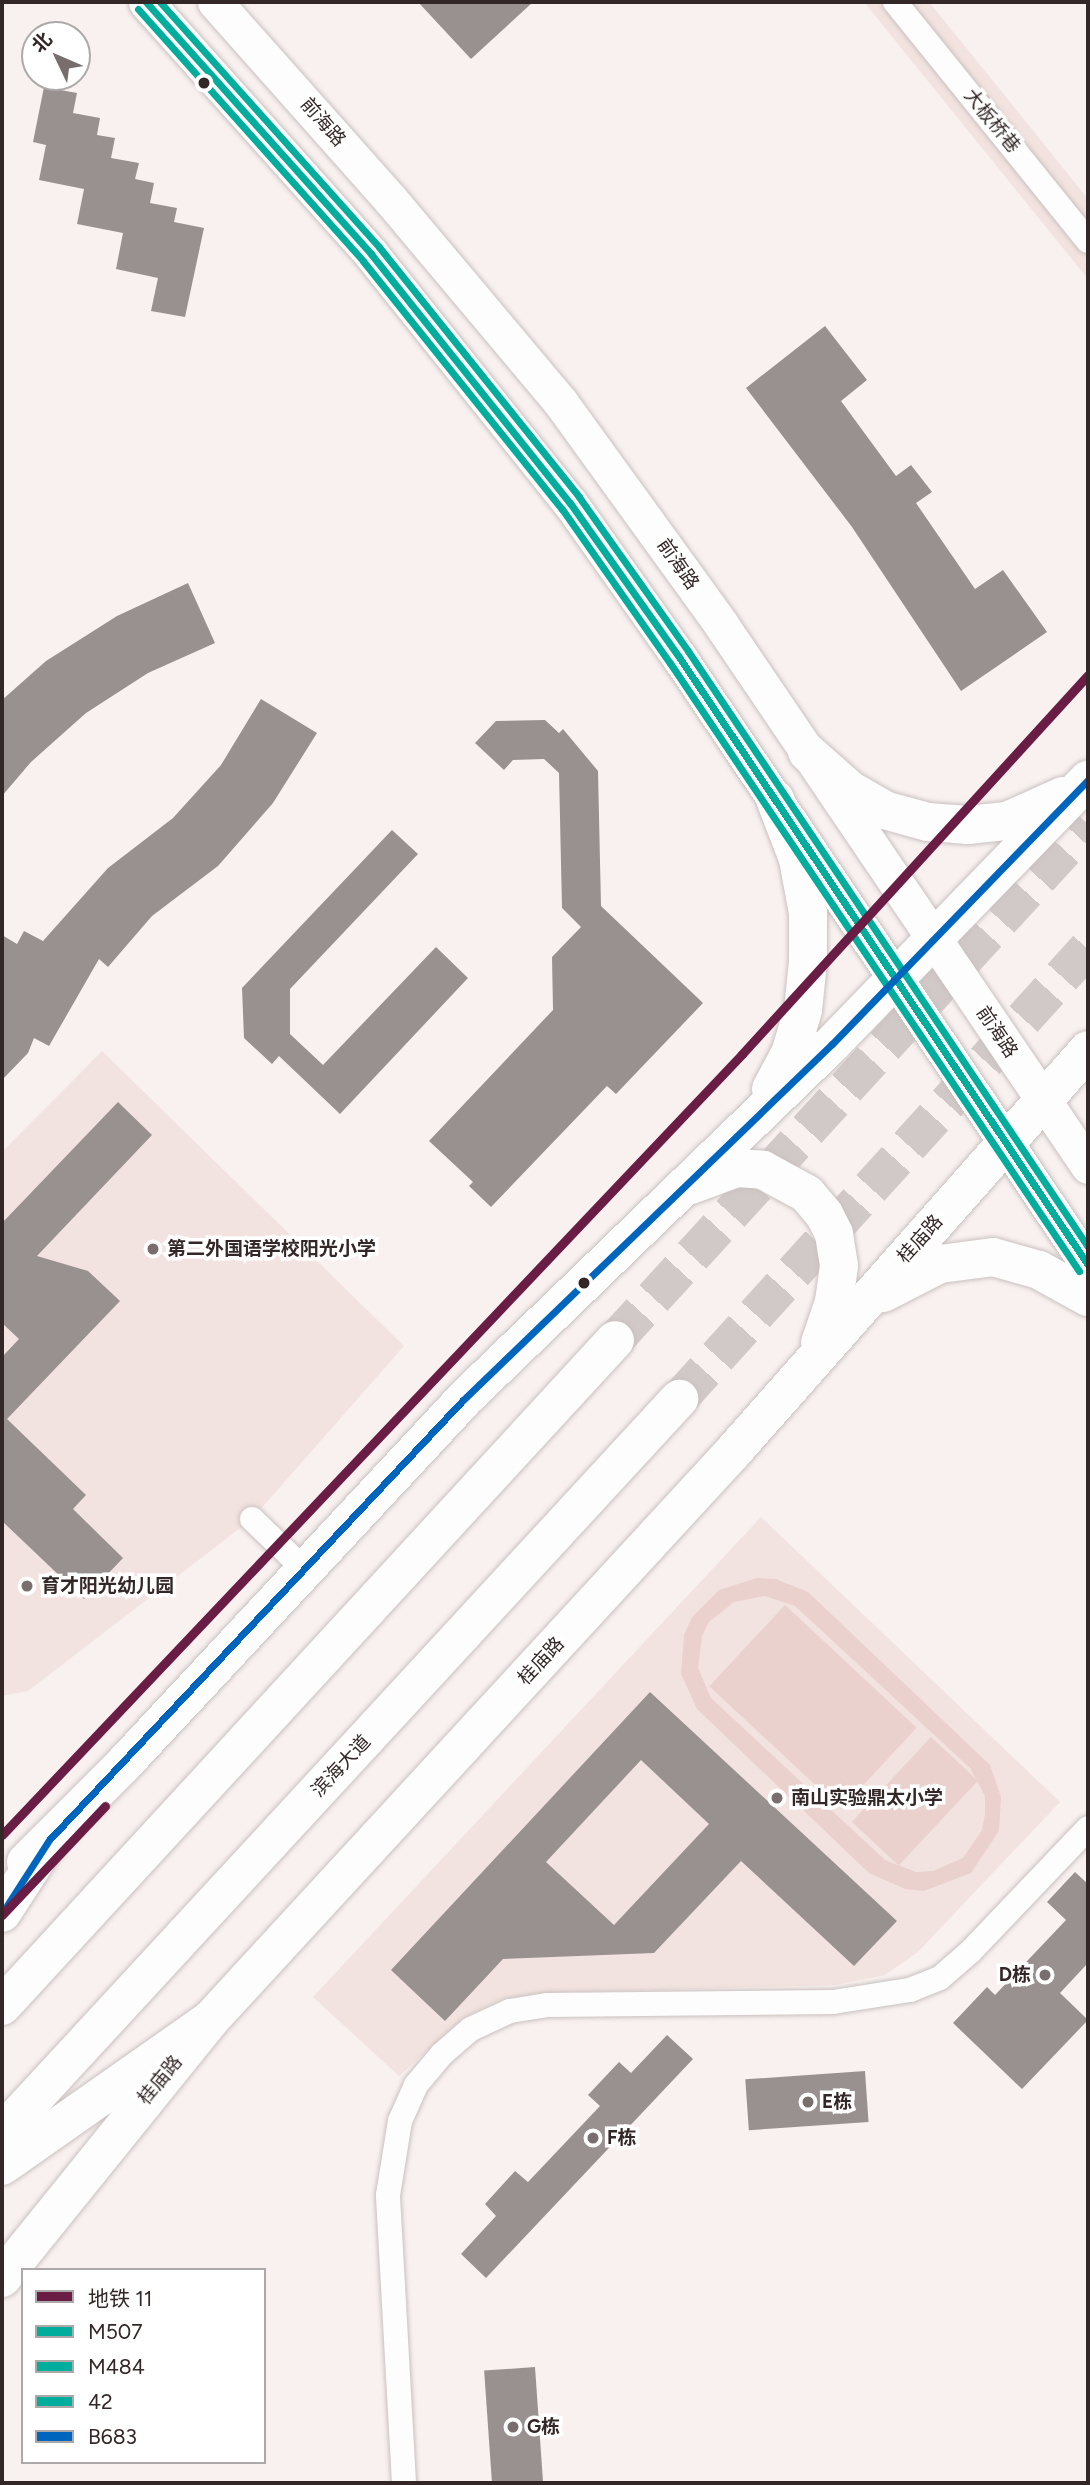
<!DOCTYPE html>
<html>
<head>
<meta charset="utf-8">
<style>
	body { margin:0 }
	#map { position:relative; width:1090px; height:2485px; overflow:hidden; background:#f8f1f0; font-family:Figtree,"Noto Sans SC",sans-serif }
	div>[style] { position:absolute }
	.built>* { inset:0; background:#f2e3e0 }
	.green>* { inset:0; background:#ead1cd; transform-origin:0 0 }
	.building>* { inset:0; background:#999190; transform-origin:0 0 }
	.highway-tunnel>* { height:38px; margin-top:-19px; transform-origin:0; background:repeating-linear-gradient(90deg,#d1c9c8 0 38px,transparent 0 57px) }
	.roads { filter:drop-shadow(0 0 2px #c9c1bf) drop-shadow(0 0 2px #c9c1bf) }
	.street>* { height:24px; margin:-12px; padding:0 12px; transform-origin:12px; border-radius:12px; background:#fefdfd }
	.secondary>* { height:35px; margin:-17.5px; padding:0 17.5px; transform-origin:17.5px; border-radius:17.5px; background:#fefdfd }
	.primary>* { height:38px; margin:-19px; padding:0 19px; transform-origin:19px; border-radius:19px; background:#fefdfd }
	.highway>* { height:38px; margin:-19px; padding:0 19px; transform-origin:19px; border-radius:19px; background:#fefdfd }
	.bus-1>* { height:7px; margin:-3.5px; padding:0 3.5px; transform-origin:3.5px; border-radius:3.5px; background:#01ad9c }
	.bus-2>* { height:7px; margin:-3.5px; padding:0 3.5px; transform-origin:3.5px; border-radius:3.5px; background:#01ad9c }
	.bus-3>* { height:7px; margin:-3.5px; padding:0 3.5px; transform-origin:3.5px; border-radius:3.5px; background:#01ad9c }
	.bus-4>* { height:7px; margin:-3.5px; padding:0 3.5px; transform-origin:3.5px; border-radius:3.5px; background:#0065bd }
	.metro-1>* { height:9px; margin:-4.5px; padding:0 4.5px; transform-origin:4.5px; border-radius:4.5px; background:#6a1d44 }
	.dots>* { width:19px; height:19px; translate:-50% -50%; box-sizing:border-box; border:4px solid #fff; border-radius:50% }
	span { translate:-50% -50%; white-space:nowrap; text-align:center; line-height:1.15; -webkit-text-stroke:7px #fff; paint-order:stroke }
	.street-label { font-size:19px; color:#332827 }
	.poi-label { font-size:19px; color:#332827; font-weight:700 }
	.left { translate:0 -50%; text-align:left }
	.right { translate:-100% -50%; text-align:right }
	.frame { position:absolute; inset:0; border:4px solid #332827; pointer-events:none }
	.legend { position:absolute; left:21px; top:2268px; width:245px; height:196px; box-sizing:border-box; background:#fff; border:2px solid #ada9a9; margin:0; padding:9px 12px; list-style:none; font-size:21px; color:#332827 }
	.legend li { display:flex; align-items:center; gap:14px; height:35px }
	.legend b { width:35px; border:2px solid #ada9a9 }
	.north { position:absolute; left:21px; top:21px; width:70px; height:70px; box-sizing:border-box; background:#fff; border:2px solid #ada9a9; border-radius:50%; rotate:314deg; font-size:19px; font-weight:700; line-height:28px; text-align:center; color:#332827 }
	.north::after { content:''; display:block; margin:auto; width:24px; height:32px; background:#786e6d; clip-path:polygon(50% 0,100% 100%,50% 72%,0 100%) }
</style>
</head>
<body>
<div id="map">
	<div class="built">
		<i style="clip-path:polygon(864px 2px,929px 2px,989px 76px,1088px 199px,1088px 279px)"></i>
		<i style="clip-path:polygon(102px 1051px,404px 1346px,252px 1519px,28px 1691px,2px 1696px,2px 1152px)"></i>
		<i style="clip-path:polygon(761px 1517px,1060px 1802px,918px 1952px,885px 1975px,836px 1985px,543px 1993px,502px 1999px,463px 2018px,399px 2076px,313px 1997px)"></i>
	</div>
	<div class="green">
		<i style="clip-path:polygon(evenodd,757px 1578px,776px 1579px,808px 1592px,990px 1765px,1001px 1797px,999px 1831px,971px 1873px,924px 1891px,905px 1889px,869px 1873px,697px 1709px,681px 1674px,684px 1635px,692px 1617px,719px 1590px,757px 1578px,765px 1596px,795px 1606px,970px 1768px,985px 1796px,985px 1814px,982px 1830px,963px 1858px,933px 1871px,916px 1872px,885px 1860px,711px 1698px,698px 1668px,702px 1636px,709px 1622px,734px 1602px,765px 1596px)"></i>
		<i style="left:785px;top:1605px;width:180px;height:111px;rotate:43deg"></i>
		<i style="left:931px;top:1737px;width:64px;height:116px;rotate:43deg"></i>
	</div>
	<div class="building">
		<i style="clip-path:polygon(418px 2px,533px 2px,471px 59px)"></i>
		<i style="clip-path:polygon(44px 87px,77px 93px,73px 113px,100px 118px,97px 135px,115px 138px,111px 158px,139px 163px,135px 179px,154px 183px,150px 203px,177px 208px,174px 222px,204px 228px,185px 317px,151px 311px,158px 278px,116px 269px,123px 233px,77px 224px,84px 189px,39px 180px,46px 145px,33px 142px)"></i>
		<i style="clip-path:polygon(825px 326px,867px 380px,841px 401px,896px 476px,911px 465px,932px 492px,916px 503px,975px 589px,1003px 570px,1047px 632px,961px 691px,852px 527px,746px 388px)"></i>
		<i style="clip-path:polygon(188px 583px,215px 643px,148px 673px,86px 713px,31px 762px,2px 796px,2px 700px,46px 661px,117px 616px)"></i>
		<i style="clip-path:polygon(261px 699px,317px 733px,273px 803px,218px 866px,152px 916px,108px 967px,99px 959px,49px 1046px,34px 1038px,28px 1053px,2px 1080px,2px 935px,17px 944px,24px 931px,43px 941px,108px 868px,173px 818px,221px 765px)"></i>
		<i style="clip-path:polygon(545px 720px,559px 733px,563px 729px,598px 771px,601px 906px,703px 1003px,616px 1094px,607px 1086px,491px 1207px,469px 1186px,473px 1182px,429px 1141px,553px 1010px,552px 957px,581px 927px,562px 908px,559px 773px,544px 759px,513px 760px,504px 770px,475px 743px,496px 721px)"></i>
		<i style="clip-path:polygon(392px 830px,418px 854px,290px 989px,290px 1034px,323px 1065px,436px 947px,468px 978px,340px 1114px,279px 1056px,272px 1064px,244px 1038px,242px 988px)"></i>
		<i style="clip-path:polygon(118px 1102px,152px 1135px,37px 1256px,88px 1271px,120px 1301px,7px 1419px,86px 1495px,73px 1509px,123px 1558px,84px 1599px,2px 1521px,2px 1357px,19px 1339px,2px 1323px,2px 1223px)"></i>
		<i style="clip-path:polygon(evenodd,650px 1692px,897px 1921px,854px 1966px,741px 1861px,654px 1953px,503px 1959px,445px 2021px,391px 1970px,650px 1692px,641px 1760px,709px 1824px,614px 1925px,546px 1862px,641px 1760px)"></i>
		<i style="clip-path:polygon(1075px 1872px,1088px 1884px,1088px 1963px,1060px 1993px,1088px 2020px,1022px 2089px,953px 2023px,987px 1987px,995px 1995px,1066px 1920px,1047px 1902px)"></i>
		<i style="clip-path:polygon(667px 2035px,693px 2059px,486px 2278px,461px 2254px,496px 2216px,485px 2204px,515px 2171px,528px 2182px,600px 2106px,588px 2095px,619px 2062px,631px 2073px)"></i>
		<i style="left:865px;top:2071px;width:51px;height:120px;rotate:86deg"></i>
		<i style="left:535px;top:2367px;width:116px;height:51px;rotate:86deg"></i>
	</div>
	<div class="highway-tunnel">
		<i style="left:615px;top:1340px;width:700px;rotate:-47.49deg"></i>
		<i style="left:679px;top:1399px;width:609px;rotate:-47.8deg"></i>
	</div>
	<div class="roads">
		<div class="street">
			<i style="left:895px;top:2px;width:307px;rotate:51.1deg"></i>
			<i style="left:252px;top:1519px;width:74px;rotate:43.9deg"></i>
			<i style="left:404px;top:2483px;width:288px;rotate:-93.2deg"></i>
			<i style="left:388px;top:2195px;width:75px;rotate:-80.8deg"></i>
			<i style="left:400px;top:2121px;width:39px;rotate:-66deg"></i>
			<i style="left:416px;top:2085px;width:40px;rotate:-50deg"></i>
			<i style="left:442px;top:2054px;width:38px;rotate:-41deg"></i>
			<i style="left:471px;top:2029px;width:43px;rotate:-24.8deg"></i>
			<i style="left:510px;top:2011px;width:37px;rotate:-9deg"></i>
			<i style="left:547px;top:2005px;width:286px;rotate:-0.6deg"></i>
			<i style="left:833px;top:2002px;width:78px;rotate:-8.9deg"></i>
			<i style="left:910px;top:1990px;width:32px;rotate:-22deg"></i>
			<i style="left:940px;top:1978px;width:40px;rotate:-41deg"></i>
			<i style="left:970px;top:1952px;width:171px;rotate:-46.4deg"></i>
		</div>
		<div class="secondary">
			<i style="left:146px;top:2px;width:338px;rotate:48.2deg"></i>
			<i style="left:371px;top:254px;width:319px;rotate:51.4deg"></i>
			<i style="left:570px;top:503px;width:189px;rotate:54.7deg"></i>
			<i style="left:679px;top:657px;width:733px;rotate:56.07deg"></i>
			<i style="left:215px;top:2px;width:264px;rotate:48.4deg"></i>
			<i style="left:390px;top:199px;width:266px;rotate:50deg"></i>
			<i style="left:561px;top:403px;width:271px;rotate:54.1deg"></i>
			<i style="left:720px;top:623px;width:656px;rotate:55.87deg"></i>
		</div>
		<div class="primary">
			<i style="left:807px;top:752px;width:57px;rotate:41.5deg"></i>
			<i style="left:850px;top:790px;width:39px;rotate:30deg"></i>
			<i style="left:884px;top:810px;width:46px;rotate:15.3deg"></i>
			<i style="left:928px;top:822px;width:40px;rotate:4.3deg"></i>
			<i style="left:968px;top:825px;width:39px;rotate:-6deg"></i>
			<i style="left:1007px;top:821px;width:61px;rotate:-24.1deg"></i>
			<i style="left:771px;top:1089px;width:40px;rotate:-62deg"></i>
			<i style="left:790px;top:1054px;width:46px;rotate:-73.5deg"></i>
			<i style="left:803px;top:1010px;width:48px;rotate:-84.1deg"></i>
			<i style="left:808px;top:962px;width:49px;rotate:-90deg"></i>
			<i style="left:808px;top:913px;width:55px;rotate:-100.5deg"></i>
			<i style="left:798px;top:859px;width:64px;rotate:-111deg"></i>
			<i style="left:691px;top:1185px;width:49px;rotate:-20.3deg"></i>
			<i style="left:737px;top:1168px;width:26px;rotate:4deg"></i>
			<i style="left:763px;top:1170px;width:50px;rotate:28.6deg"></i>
			<i style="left:807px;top:1194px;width:26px;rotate:50deg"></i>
			<i style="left:824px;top:1214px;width:22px;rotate:63deg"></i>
			<i style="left:834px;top:1234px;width:32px;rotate:81deg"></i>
			<i style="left:839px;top:1266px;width:36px;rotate:98deg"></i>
			<i style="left:834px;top:1302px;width:43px;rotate:108.9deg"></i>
			<i style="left:883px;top:1293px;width:64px;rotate:-27deg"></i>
			<i style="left:940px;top:1264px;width:53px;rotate:-7.5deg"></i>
			<i style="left:993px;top:1257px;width:48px;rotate:15.8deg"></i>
			<i style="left:1039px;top:1270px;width:56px;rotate:28.9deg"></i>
			<i style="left:26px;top:1862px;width:137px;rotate:-45deg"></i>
			<i style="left:123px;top:1765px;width:497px;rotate:-47deg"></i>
			<i style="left:462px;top:1401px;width:514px;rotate:-43.98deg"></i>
			<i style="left:832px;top:1044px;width:368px;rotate:-45.9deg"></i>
			<i style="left:2px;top:2278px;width:331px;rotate:-51.1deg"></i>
			<i style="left:210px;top:2020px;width:772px;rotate:-47.36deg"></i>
			<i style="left:733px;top:1452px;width:536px;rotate:-48.55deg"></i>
		</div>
		<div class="highway">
			<i style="left:2px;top:1913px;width:87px;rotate:-57.2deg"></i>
			<i style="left:2px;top:2006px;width:905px;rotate:-47.37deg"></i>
			<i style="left:2px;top:2133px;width:999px;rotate:-47.31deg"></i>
			<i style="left:2px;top:2166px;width:254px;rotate:-35.1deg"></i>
		</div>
	</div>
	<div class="bus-1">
		<i style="left:146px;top:2px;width:338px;rotate:48.2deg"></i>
		<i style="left:371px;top:254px;width:319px;rotate:51.4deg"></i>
		<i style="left:570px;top:503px;width:189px;rotate:54.7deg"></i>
		<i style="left:679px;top:657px;width:733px;rotate:56.07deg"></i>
	</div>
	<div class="bus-2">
		<i style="left:138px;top:9px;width:338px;rotate:48.2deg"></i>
		<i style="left:363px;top:261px;width:318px;rotate:51.3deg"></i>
		<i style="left:562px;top:509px;width:188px;rotate:55deg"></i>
		<i style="left:670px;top:663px;width:733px;rotate:56.07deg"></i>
	</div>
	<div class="bus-3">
		<i style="left:160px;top:2px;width:329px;rotate:48.2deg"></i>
		<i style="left:379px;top:247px;width:320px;rotate:51.3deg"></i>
		<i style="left:579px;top:497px;width:189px;rotate:54.7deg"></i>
		<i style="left:688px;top:651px;width:718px;rotate:56.13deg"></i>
	</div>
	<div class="bus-4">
		<i style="left:2px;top:1913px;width:87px;rotate:-57.2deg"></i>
		<i style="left:49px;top:1840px;width:603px;rotate:-46.75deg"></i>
		<i style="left:462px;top:1401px;width:514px;rotate:-43.98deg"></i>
		<i style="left:832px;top:1044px;width:368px;rotate:-45.9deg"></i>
	</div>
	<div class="metro-1">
		<i style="left:2px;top:1835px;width:1076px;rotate:-46.54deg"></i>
		<i style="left:742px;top:1054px;width:513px;rotate:-47.61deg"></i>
		<i style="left:2px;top:1915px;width:150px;rotate:-46.6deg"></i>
	</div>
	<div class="dots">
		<i style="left:204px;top:83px;background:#332827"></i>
		<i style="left:153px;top:1249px;background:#786e6d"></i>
		<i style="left:584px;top:1283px;background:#332827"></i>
		<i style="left:27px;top:1586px;background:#786e6d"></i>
		<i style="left:777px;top:1798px;background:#786e6d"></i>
		<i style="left:1045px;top:1975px;background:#786e6d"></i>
		<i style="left:808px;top:2102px;background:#786e6d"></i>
		<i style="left:593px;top:2138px;background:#786e6d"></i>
		<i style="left:513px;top:2427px;background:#786e6d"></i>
	</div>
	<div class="street-label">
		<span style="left:992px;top:121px;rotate:51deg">大板桥巷</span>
		<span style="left:323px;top:122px;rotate:49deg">前海路</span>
		<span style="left:678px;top:564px;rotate:55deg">前海路</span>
		<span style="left:997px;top:1032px;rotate:56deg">前海路</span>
		<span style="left:920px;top:1239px;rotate:-48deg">桂庙路</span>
		<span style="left:541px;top:1661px;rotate:-47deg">桂庙路</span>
		<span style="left:341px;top:1766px;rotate:-47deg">滨海大道</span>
		<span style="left:160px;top:2080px;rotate:-50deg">桂庙路</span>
	</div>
	<div class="poi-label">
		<span class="left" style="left:167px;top:1249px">第二外国语学校阳光小学</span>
		<span class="left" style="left:41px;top:1586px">育才阳光幼儿园</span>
		<span class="left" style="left:791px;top:1798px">南山实验鼎太小学</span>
		<span class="right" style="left:1031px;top:1975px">D栋</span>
		<span class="left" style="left:822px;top:2102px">E栋</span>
		<span class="left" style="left:607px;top:2138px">F栋</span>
		<span class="left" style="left:527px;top:2427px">G栋</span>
	</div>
	<div class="frame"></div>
	<ul class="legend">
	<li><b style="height:9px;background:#6a1d44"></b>地铁 11</li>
	<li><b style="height:9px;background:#01ad9c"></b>M507</li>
	<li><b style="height:9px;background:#01ad9c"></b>M484</li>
	<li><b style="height:9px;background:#01ad9c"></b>42</li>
	<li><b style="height:9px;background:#0065bd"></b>B683</li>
	</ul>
	<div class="north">北</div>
</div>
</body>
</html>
